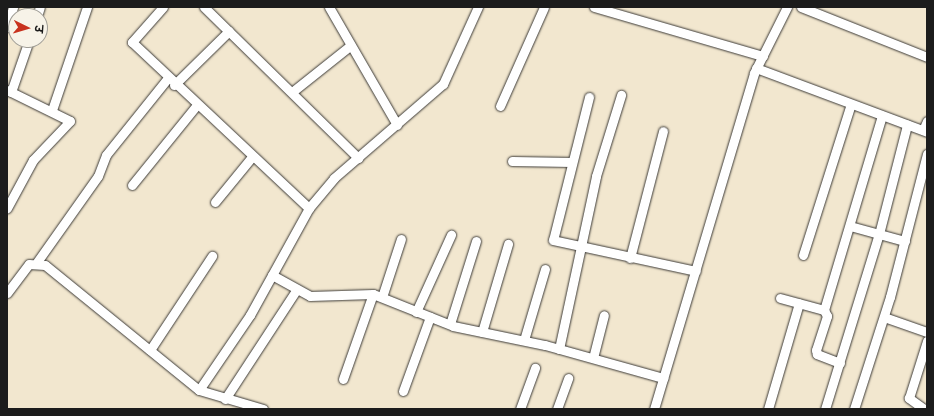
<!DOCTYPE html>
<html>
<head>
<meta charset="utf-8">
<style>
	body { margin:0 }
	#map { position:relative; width:934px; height:416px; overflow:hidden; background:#f2e7cf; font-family:Delius,"Playpen Sans Deva",sans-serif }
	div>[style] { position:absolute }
	.roads { filter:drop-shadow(0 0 1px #3c3a37) drop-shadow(0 0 1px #3c3a37) }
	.street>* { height:9px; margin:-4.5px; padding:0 4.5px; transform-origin:4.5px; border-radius:4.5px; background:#fff }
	span { translate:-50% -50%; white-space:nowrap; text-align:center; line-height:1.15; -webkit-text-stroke:3px #f7f3e8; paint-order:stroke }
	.frame { position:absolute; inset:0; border:8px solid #1c1c1c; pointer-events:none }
	.north { position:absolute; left:8px; top:8px; width:40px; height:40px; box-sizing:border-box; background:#f7f3e8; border:1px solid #9f9d96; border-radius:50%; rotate:95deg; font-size:11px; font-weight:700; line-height:16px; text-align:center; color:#1c1c1c }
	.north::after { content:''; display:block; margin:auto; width:14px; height:18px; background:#c8321e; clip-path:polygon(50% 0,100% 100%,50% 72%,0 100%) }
</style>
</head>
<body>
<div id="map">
	<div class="roads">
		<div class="street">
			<i style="left:163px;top:7px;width:47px;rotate:131.5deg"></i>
			<i style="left:132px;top:42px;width:243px;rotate:43.2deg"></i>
			<i style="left:204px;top:7px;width:216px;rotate:44.4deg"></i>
			<i style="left:329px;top:7px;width:136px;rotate:60deg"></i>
			<i style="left:594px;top:7px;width:176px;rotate:16.2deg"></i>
			<i style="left:801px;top:7px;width:136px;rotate:21.6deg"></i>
			<i style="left:37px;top:16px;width:9px;rotate:-72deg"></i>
			<i style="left:7px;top:27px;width:21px;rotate:-73deg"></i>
			<i style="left:756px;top:68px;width:183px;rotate:20.5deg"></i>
			<i style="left:174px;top:85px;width:77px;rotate:-44.5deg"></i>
			<i style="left:7px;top:90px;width:70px;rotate:26.2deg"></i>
			<i style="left:70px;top:121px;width:54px;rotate:133.5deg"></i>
			<i style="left:33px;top:160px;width:55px;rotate:118.4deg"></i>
			<i style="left:11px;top:92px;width:55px;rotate:-70.9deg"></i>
			<i style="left:292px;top:92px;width:75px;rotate:-38.5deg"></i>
			<i style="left:589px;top:97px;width:147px;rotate:104.1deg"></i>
			<i style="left:553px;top:240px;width:146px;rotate:12.2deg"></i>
			<i style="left:500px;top:106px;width:108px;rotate:-66deg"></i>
			<i style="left:52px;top:110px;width:109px;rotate:-71.2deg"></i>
			<i style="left:923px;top:130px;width:10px;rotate:-66deg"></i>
			<i style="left:512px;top:161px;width:60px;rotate:1deg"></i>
			<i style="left:132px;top:185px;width:102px;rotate:-51deg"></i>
			<i style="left:215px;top:202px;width:57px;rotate:-50.7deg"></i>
			<i style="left:850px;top:226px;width:57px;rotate:15.3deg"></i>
			<i style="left:803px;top:255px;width:158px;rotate:-72.4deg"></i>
			<i style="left:630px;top:258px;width:131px;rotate:-75.4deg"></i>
			<i style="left:37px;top:262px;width:105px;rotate:-54.7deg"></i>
			<i style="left:98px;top:176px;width:22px;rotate:-69deg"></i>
			<i style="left:106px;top:155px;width:97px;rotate:-51.2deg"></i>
			<i style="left:272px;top:275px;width:43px;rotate:28.9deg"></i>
			<i style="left:310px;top:296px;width:63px;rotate:-1.8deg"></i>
			<i style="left:373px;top:294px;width:86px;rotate:21.8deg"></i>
			<i style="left:453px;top:326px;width:94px;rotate:11.7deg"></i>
			<i style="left:545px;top:345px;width:123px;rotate:15.6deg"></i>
			<i style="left:7px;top:293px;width:36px;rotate:-53deg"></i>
			<i style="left:29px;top:264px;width:16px;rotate:4deg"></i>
			<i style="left:45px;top:265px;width:198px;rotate:39.1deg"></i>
			<i style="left:199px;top:390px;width:67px;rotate:16.5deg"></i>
			<i style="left:382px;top:297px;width:61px;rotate:-71.9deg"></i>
			<i style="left:780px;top:298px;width:46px;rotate:15.3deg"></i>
			<i style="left:416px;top:312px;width:85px;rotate:-65.6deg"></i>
			<i style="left:884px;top:317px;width:46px;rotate:19.2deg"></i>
			<i style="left:450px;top:324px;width:87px;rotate:-72.6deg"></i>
			<i style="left:482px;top:332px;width:92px;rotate:-73.5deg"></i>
			<i style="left:524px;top:340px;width:74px;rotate:-73.5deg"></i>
			<i style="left:559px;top:349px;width:177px;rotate:-77.9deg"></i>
			<i style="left:596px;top:176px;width:85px;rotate:-72.8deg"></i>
			<i style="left:150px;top:350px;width:113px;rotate:-56.6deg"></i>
			<i style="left:593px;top:358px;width:44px;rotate:-75.7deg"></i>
			<i style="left:840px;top:363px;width:25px;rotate:-159deg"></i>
			<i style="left:817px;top:354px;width:4px;rotate:-104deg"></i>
			<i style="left:816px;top:350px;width:36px;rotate:-72deg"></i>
			<i style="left:827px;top:316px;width:7px;rotate:-117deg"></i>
			<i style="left:824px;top:310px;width:203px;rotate:-73.4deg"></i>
			<i style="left:343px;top:379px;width:90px;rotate:-70.6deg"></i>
			<i style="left:199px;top:390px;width:91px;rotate:-55.8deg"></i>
			<i style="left:250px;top:315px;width:122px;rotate:-61.1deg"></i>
			<i style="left:309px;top:208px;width:39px;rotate:-50deg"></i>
			<i style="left:334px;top:178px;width:144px;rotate:-40.8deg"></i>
			<i style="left:443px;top:84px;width:85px;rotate:-65.6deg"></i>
			<i style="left:403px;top:391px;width:79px;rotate:-70deg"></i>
			<i style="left:225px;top:399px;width:131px;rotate:-56.8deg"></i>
			<i style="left:520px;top:409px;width:44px;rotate:-69.9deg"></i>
			<i style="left:557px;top:409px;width:33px;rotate:-70deg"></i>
			<i style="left:654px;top:409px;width:351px;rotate:-73.4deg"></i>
			<i style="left:754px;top:73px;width:74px;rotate:-63.4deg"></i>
			<i style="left:768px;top:409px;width:110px;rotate:-73.7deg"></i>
			<i style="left:825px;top:409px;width:183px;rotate:-72.9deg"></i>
			<i style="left:879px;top:234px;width:113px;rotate:-75.6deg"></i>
			<i style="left:854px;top:409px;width:118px;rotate:-72.2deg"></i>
			<i style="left:890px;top:297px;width:148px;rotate:-75.5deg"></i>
			<i style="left:924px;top:409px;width:19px;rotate:-144deg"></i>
			<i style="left:909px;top:398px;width:60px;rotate:-72.5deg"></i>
		</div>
	</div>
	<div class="frame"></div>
	<div class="north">उ</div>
</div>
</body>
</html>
